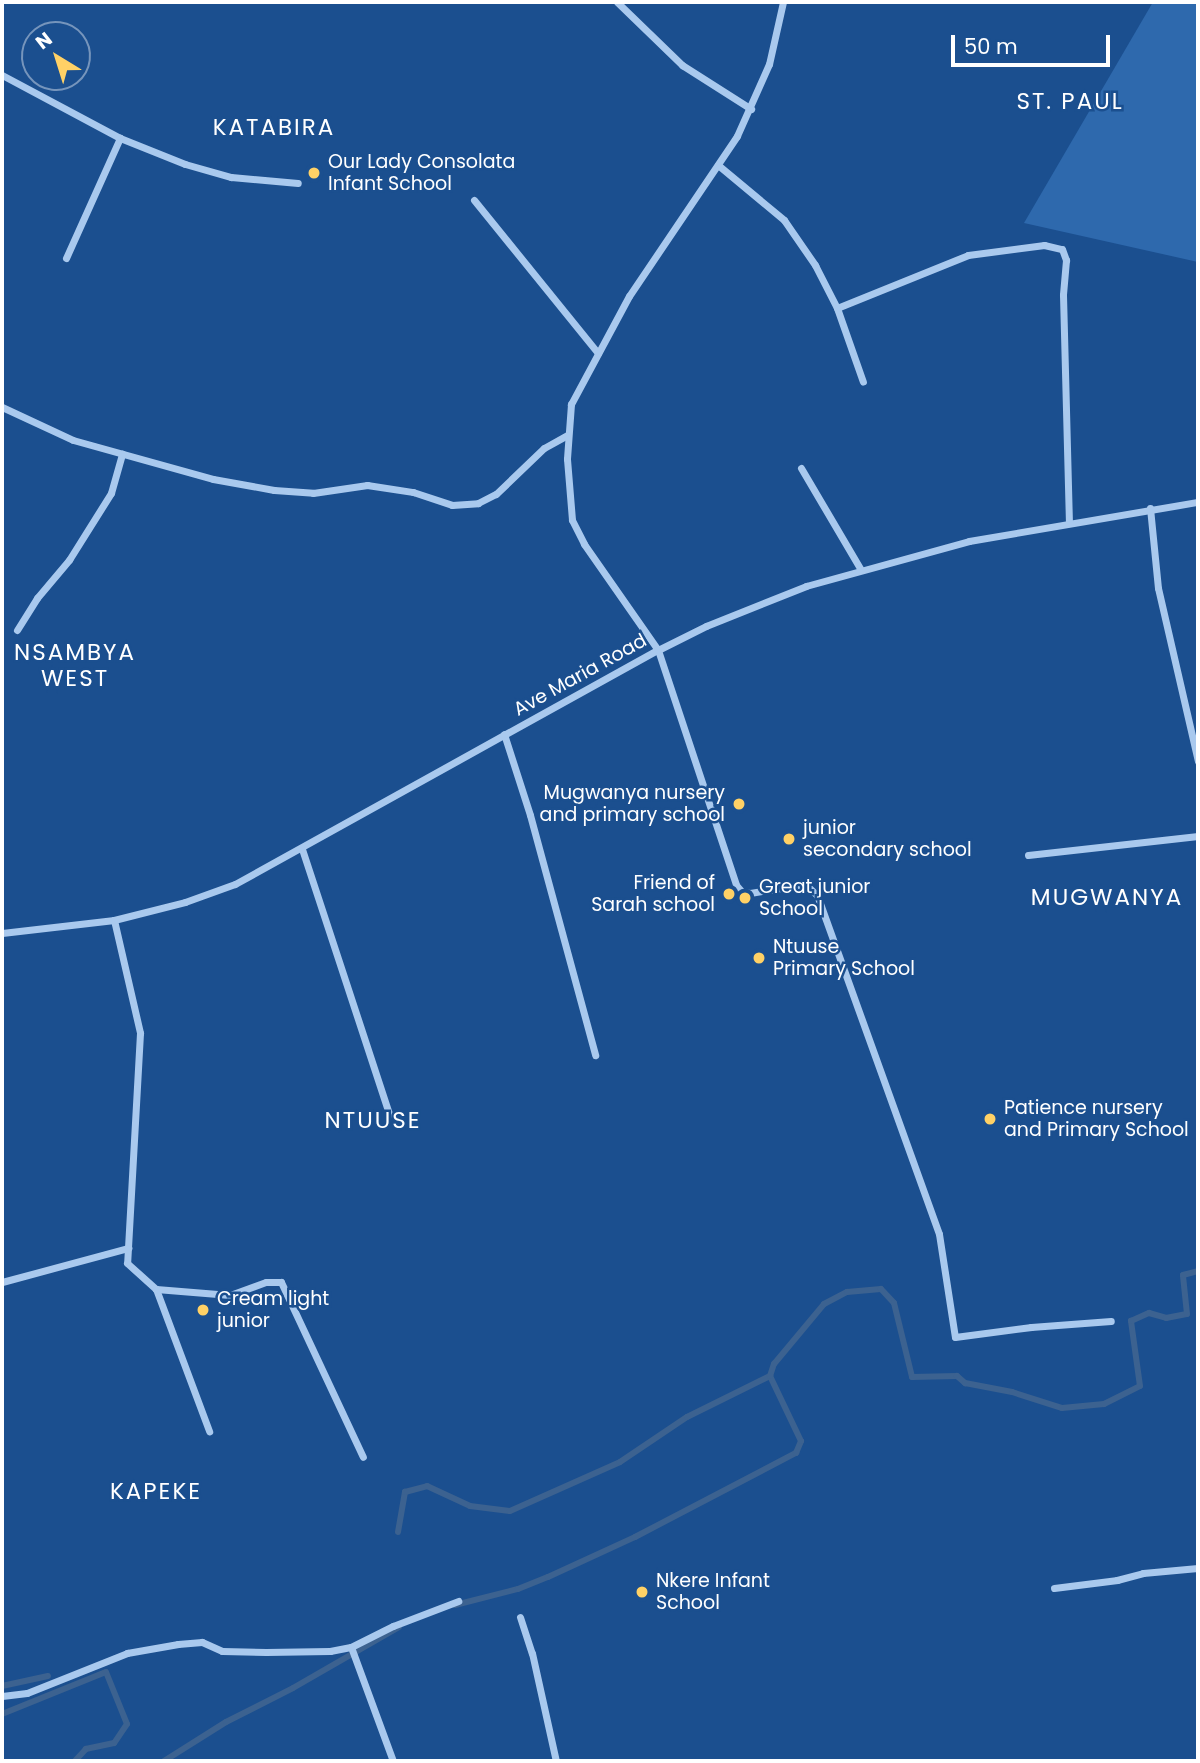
<!DOCTYPE html>
<html>
<head>
<meta charset="utf-8">
<style>
	body { margin:0 }
	#map { position:relative; width:1200px; height:1763px; overflow:hidden; background:#1b4f8f; font-family:Poppins,sans-serif }
	div>[style] { position:absolute }
	.green>* { inset:0; background:#2e69ad }
	.stream>* { height:6px; margin:-3px; padding:0 3px; transform-origin:3px; border-radius:3px; background:#3c6290 }
	.street>* { height:7px; margin:-3.5px; padding:0 3.5px; transform-origin:3.5px; border-radius:3.5px; background:#a9c9ee }
	.dots>* { width:19px; height:19px; translate:-50% -50%; box-sizing:border-box; border:4px solid #1b4f8f; border-radius:50% }
	span { translate:-50% -50%; white-space:nowrap; text-align:center; line-height:1.15; -webkit-text-stroke:5px #1b4f8f; paint-order:stroke }
	.poi-label { font-size:19px; color:#fff }
	.left { translate:0 -50%; text-align:left }
	.right { translate:-100% -50%; text-align:right }
	.street-label { font-size:19px; color:#fff }
	.quarter-label { font-size:23px; color:#fff; letter-spacing:2px }
	.frame { position:absolute; inset:0; border:4px solid #fff; pointer-events:none }
	.north { position:absolute; left:21px; top:21px; width:70px; height:70px; box-sizing:border-box; background:#1b4f8f; border:2px solid #7695bc; border-radius:50%; rotate:322deg; font-size:19px; font-weight:700; line-height:28px; text-align:center; color:#fff }
	.north::after { content:''; display:block; margin:auto; width:24px; height:32px; background:#ffd166; clip-path:polygon(50% 0,100% 100%,50% 72%,0 100%) }
	.scale { position:absolute; left:951px; top:35px; width:159px; height:32px; box-sizing:border-box; border:4px solid #fff; border-top:0; padding-left:9px; font-size:21px; line-height:24px; white-space:nowrap; color:#fff; -webkit-text-stroke:5px #1b4f8f; paint-order:stroke }
</style>
</head>
<body>
<div id="map">
	<div class="green">
		<i style="clip-path:polygon(1153px 2px,1198px 2px,1198px 262px,1024px 223px)"></i>
	</div>
	<div class="stream">
		<i style="left:398px;top:1532px;width:41px;rotate:-80.1deg"></i>
		<i style="left:405px;top:1492px;width:23px;rotate:-15deg"></i>
		<i style="left:427px;top:1486px;width:47px;rotate:24.9deg"></i>
		<i style="left:470px;top:1506px;width:40px;rotate:7.1deg"></i>
		<i style="left:510px;top:1511px;width:120px;rotate:-24deg"></i>
		<i style="left:620px;top:1462px;width:81px;rotate:-33.9deg"></i>
		<i style="left:687px;top:1417px;width:93px;rotate:-26.3deg"></i>
		<i style="left:455px;top:1605px;width:65px;rotate:-14.3deg"></i>
		<i style="left:518px;top:1589px;width:32px;rotate:-22deg"></i>
		<i style="left:548px;top:1577px;width:96px;rotate:-24.7deg"></i>
		<i style="left:635px;top:1537px;width:182px;rotate:-27.6deg"></i>
		<i style="left:796px;top:1453px;width:13px;rotate:-67deg"></i>
		<i style="left:801px;top:1441px;width:72px;rotate:-115.5deg"></i>
		<i style="left:770px;top:1376px;width:13px;rotate:-72deg"></i>
		<i style="left:774px;top:1364px;width:78px;rotate:-50.2deg"></i>
		<i style="left:824px;top:1304px;width:26px;rotate:-28deg"></i>
		<i style="left:847px;top:1292px;width:34px;rotate:-5deg"></i>
		<i style="left:881px;top:1289px;width:19px;rotate:47deg"></i>
		<i style="left:894px;top:1303px;width:76px;rotate:76.3deg"></i>
		<i style="left:912px;top:1377px;width:45px;rotate:-1.3deg"></i>
		<i style="left:957px;top:1376px;width:11px;rotate:41deg"></i>
		<i style="left:965px;top:1383px;width:48px;rotate:10.8deg"></i>
		<i style="left:1012px;top:1392px;width:52px;rotate:17.7deg"></i>
		<i style="left:1062px;top:1408px;width:42px;rotate:-5.4deg"></i>
		<i style="left:1104px;top:1404px;width:40px;rotate:-26.6deg"></i>
		<i style="left:1140px;top:1386px;width:66px;rotate:-97.9deg"></i>
		<i style="left:1131px;top:1321px;width:20px;rotate:-24deg"></i>
		<i style="left:1149px;top:1313px;width:18px;rotate:16deg"></i>
		<i style="left:1166px;top:1318px;width:21px;rotate:-11deg"></i>
		<i style="left:1187px;top:1314px;width:39px;rotate:-96deg"></i>
		<i style="left:1183px;top:1275px;width:16px;rotate:-15deg"></i>
		<i style="left:2px;top:1686px;width:47px;rotate:-12.3deg"></i>
		<i style="left:2px;top:1714px;width:112px;rotate:-22deg"></i>
		<i style="left:106px;top:1672px;width:56px;rotate:68deg"></i>
		<i style="left:127px;top:1724px;width:23px;rotate:124deg"></i>
		<i style="left:114px;top:1743px;width:29px;rotate:168deg"></i>
		<i style="left:86px;top:1749px;width:16px;rotate:133deg"></i>
		<i style="left:164px;top:1761px;width:73px;rotate:-32.2deg"></i>
		<i style="left:226px;top:1722px;width:75px;rotate:-26.9deg"></i>
		<i style="left:293px;top:1688px;width:122px;rotate:-29.9deg"></i>
	</div>
	<div class="street">
		<i style="left:617px;top:2px;width:91px;rotate:44.1deg"></i>
		<i style="left:682px;top:65px;width:82px;rotate:32.5deg"></i>
		<i style="left:783px;top:2px;width:64px;rotate:102.7deg"></i>
		<i style="left:769px;top:64px;width:79px;rotate:114deg"></i>
		<i style="left:737px;top:136px;width:193px;rotate:124deg"></i>
		<i style="left:629px;top:296px;width:123px;rotate:118.2deg"></i>
		<i style="left:571px;top:404px;width:55px;rotate:94.2deg"></i>
		<i style="left:567px;top:459px;width:61px;rotate:85.3deg"></i>
		<i style="left:572px;top:520px;width:27px;rotate:63deg"></i>
		<i style="left:584px;top:544px;width:129px;rotate:55.1deg"></i>
		<i style="left:658px;top:650px;width:248px;rotate:71.6deg"></i>
		<i style="left:736px;top:885px;width:9px;rotate:49deg"></i>
		<i style="left:742px;top:892px;width:8px;rotate:7deg"></i>
		<i style="left:750px;top:893px;width:56px;rotate:-9.3deg"></i>
		<i style="left:805px;top:884px;width:16px;rotate:43deg"></i>
		<i style="left:817px;top:895px;width:360px;rotate:70.2deg"></i>
		<i style="left:939px;top:1234px;width:104px;rotate:81.2deg"></i>
		<i style="left:955px;top:1337px;width:77px;rotate:-7.5deg"></i>
		<i style="left:1031px;top:1327px;width:80px;rotate:-4.3deg"></i>
		<i style="left:2px;top:75px;width:134px;rotate:28.1deg"></i>
		<i style="left:120px;top:138px;width:70px;rotate:21.8deg"></i>
		<i style="left:185px;top:164px;width:48px;rotate:15.8deg"></i>
		<i style="left:231px;top:177px;width:67px;rotate:5.1deg"></i>
		<i style="left:718px;top:165px;width:86px;rotate:39.8deg"></i>
		<i style="left:784px;top:220px;width:55px;rotate:55.4deg"></i>
		<i style="left:815px;top:265px;width:48px;rotate:62.9deg"></i>
		<i style="left:837px;top:308px;width:78px;rotate:70.6deg"></i>
		<i style="left:474px;top:200px;width:197px;rotate:51deg"></i>
		<i style="left:66px;top:258px;width:132px;rotate:-65.8deg"></i>
		<i style="left:837px;top:308px;width:141px;rotate:-22deg"></i>
		<i style="left:968px;top:255px;width:77px;rotate:-7.5deg"></i>
		<i style="left:1044px;top:245px;width:18px;rotate:13deg"></i>
		<i style="left:1062px;top:249px;width:12px;rotate:70deg"></i>
		<i style="left:1066px;top:260px;width:35px;rotate:95deg"></i>
		<i style="left:1063px;top:295px;width:227px;rotate:88.5deg"></i>
		<i style="left:2px;top:407px;width:78px;rotate:24.9deg"></i>
		<i style="left:73px;top:440px;width:145px;rotate:15.6deg"></i>
		<i style="left:213px;top:479px;width:62px;rotate:10.2deg"></i>
		<i style="left:274px;top:490px;width:39px;rotate:4deg"></i>
		<i style="left:313px;top:493px;width:55px;rotate:-8.4deg"></i>
		<i style="left:367px;top:485px;width:47px;rotate:8.7deg"></i>
		<i style="left:413px;top:492px;width:41px;rotate:18.4deg"></i>
		<i style="left:452px;top:505px;width:26px;rotate:-4deg"></i>
		<i style="left:478px;top:503px;width:20px;rotate:-27deg"></i>
		<i style="left:496px;top:494px;width:66px;rotate:-43.8deg"></i>
		<i style="left:544px;top:448px;width:26px;rotate:-29deg"></i>
		<i style="left:801px;top:468px;width:116px;rotate:59.5deg"></i>
		<i style="left:1150px;top:508px;width:80px;rotate:84.3deg"></i>
		<i style="left:1158px;top:588px;width:178px;rotate:77deg"></i>
		<i style="left:17px;top:630px;width:38px;rotate:-58deg"></i>
		<i style="left:37px;top:598px;width:50px;rotate:-49.9deg"></i>
		<i style="left:69px;top:560px;width:79px;rotate:-57.9deg"></i>
		<i style="left:111px;top:493px;width:41px;rotate:-74.2deg"></i>
		<i style="left:504px;top:734px;width:85px;rotate:72.2deg"></i>
		<i style="left:530px;top:815px;width:249px;rotate:74.8deg"></i>
		<i style="left:302px;top:849px;width:279px;rotate:71.8deg"></i>
		<i style="left:1028px;top:855px;width:171px;rotate:-6.4deg"></i>
		<i style="left:114px;top:920px;width:116px;rotate:77deg"></i>
		<i style="left:140px;top:1033px;width:230px;rotate:93.2deg"></i>
		<i style="left:127px;top:1263px;width:39px;rotate:42deg"></i>
		<i style="left:156px;top:1289px;width:152px;rotate:69.5deg"></i>
		<i style="left:2px;top:933px;width:113px;rotate:-6.6deg"></i>
		<i style="left:114px;top:920px;width:73px;rotate:-14.2deg"></i>
		<i style="left:185px;top:902px;width:53px;rotate:-19.8deg"></i>
		<i style="left:235px;top:884px;width:483px;rotate:-29deg"></i>
		<i style="left:658px;top:650px;width:54px;rotate:-26.6deg"></i>
		<i style="left:706px;top:626px;width:108px;rotate:-21.8deg"></i>
		<i style="left:806px;top:586px;width:169px;rotate:-15.4deg"></i>
		<i style="left:969px;top:541px;width:232px;rotate:-9.7deg"></i>
		<i style="left:2px;top:1282px;width:131px;rotate:-15.1deg"></i>
		<i style="left:156px;top:1289px;width:74px;rotate:4.6deg"></i>
		<i style="left:230px;top:1295px;width:38px;rotate:-20deg"></i>
		<i style="left:266px;top:1282px;width:15px"></i>
		<i style="left:281px;top:1282px;width:193px;rotate:64.9deg"></i>
		<i style="left:1054px;top:1588px;width:64px;rotate:-7.2deg"></i>
		<i style="left:1117px;top:1580px;width:27px;rotate:-15deg"></i>
		<i style="left:1143px;top:1573px;width:55px;rotate:-5.2deg"></i>
		<i style="left:520px;top:1617px;width:38px;rotate:72deg"></i>
		<i style="left:532px;top:1653px;width:111px;rotate:77.5deg"></i>
		<i style="left:351px;top:1647px;width:121px;rotate:69.8deg"></i>
		<i style="left:2px;top:1696px;width:25px;rotate:-7deg"></i>
		<i style="left:27px;top:1693px;width:108px;rotate:-21.8deg"></i>
		<i style="left:127px;top:1653px;width:52px;rotate:-10deg"></i>
		<i style="left:178px;top:1644px;width:24px;rotate:-5deg"></i>
		<i style="left:202px;top:1642px;width:22px;rotate:24deg"></i>
		<i style="left:222px;top:1651px;width:44px;rotate:1.3deg"></i>
		<i style="left:266px;top:1652px;width:64px;rotate:-0.9deg"></i>
		<i style="left:330px;top:1651px;width:21px;rotate:-11deg"></i>
		<i style="left:351px;top:1647px;width:47px;rotate:-26.6deg"></i>
		<i style="left:393px;top:1626px;width:70px;rotate:-21deg"></i>
	</div>
	<div class="dots">
		<i style="left:314px;top:173px;background:#ffd166"></i>
		<i style="left:739px;top:804px;background:#ffd166"></i>
		<i style="left:789px;top:839px;background:#ffd166"></i>
		<i style="left:729px;top:894px;background:#ffd166"></i>
		<i style="left:745px;top:898px;background:#ffd166"></i>
		<i style="left:759px;top:958px;background:#ffd166"></i>
		<i style="left:990px;top:1119px;background:#ffd166"></i>
		<i style="left:203px;top:1310px;background:#ffd166"></i>
		<i style="left:642px;top:1592px;background:#ffd166"></i>
	</div>
	<div class="poi-label">
		<span class="left" style="left:328px;top:173px">Our Lady Consolata<br>Infant School</span>
		<span class="right" style="left:725px;top:804px">Mugwanya nursery<br>and primary school</span>
		<span class="left" style="left:803px;top:839px">junior<br>secondary school</span>
		<span class="right" style="left:715px;top:894px">Friend of<br>Sarah school</span>
		<span class="left" style="left:759px;top:898px">Great junior<br>School</span>
		<span class="left" style="left:773px;top:958px">Ntuuse<br>Primary School</span>
		<span class="left" style="left:1004px;top:1119px">Patience nursery<br>and Primary School</span>
		<span class="left" style="left:217px;top:1310px">Cream light<br>junior</span>
		<span class="left" style="left:656px;top:1592px">Nkere Infant<br>School</span>
	</div>
	<div class="street-label">
		<span style="left:580px;top:675px;rotate:-29deg">Ave Maria Road</span>
	</div>
	<div class="quarter-label">
		<span style="left:1070px;top:101px">ST. PAUL</span>
		<span style="left:274px;top:127px">KATABIRA</span>
		<span style="left:75px;top:665px">NSAMBYA<br>WEST</span>
		<span style="left:1107px;top:897px">MUGWANYA</span>
		<span style="left:373px;top:1120px">NTUUSE</span>
		<span style="left:156px;top:1491px">KAPEKE</span>
	</div>
	<div class="frame"></div>
	<div class="north">N</div>
	<div class="scale">50 m</div>
</div>
</body>
</html>
